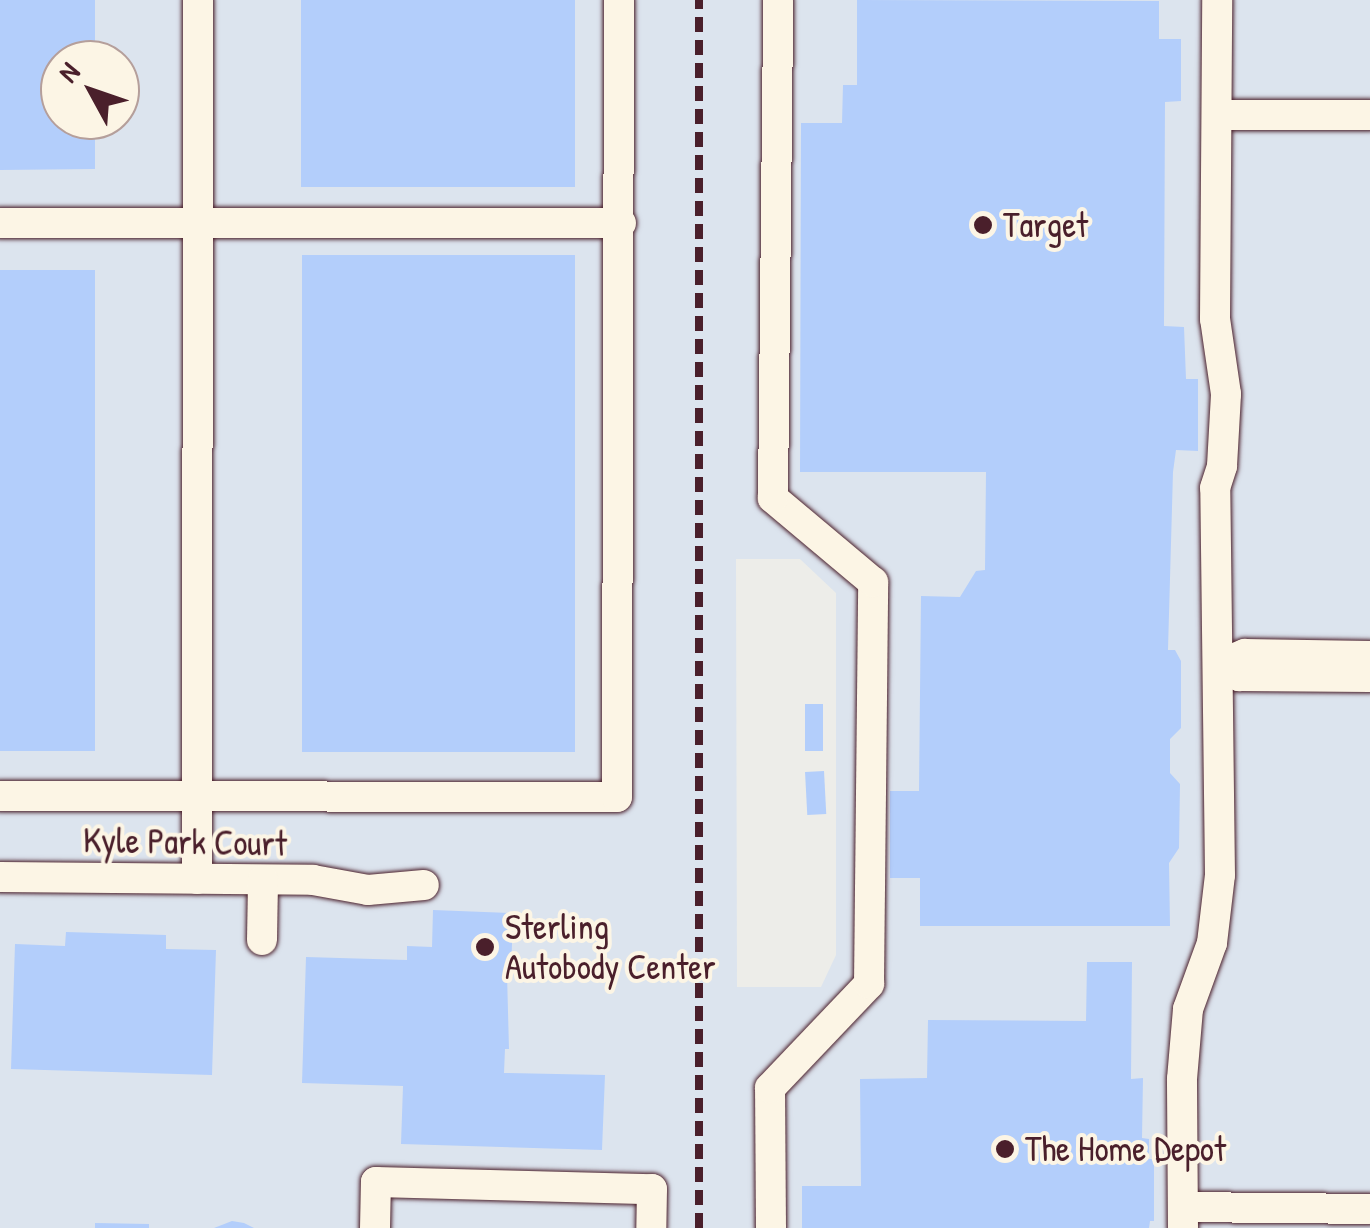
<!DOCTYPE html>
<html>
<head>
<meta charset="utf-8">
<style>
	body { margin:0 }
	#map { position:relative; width:1370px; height:1228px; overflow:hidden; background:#edede9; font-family:"Patrick Hand",sans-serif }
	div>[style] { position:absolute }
	.built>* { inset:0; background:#dce4ee }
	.building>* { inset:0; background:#b3cefb; transform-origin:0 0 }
	.roads { filter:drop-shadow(0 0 2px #4a1f2b) drop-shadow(0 0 2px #4a1f2b) }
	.minor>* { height:30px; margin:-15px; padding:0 15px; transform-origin:15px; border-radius:15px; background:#fcf5e5 }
	.rail>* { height:8px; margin-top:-4px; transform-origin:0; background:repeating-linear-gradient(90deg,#4a1f2b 0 15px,transparent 0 23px) }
	.dots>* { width:28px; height:28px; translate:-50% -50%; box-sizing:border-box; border:5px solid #fcf5e5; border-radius:50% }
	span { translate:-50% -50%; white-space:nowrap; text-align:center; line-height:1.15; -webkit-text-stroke:8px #fcf5e5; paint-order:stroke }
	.poi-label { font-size:35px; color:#4a1f2b }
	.left { translate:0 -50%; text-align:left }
	.street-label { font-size:35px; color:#4a1f2b }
	.north { position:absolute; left:40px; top:40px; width:100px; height:100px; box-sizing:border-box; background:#fcf5e5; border:2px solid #b59f9b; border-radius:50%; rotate:310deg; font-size:28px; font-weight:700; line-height:40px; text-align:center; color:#4a1f2b }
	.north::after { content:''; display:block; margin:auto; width:35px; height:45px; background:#4a1f2b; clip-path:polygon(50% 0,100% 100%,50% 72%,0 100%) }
</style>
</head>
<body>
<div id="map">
	<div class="built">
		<i style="clip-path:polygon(evenodd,0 0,1370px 0,1370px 1228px,0 1228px,0 0,60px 60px,120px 60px,120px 120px,60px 120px,60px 60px,0 0,736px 559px,800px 559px,836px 593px,836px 955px,821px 987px,737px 987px,736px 559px)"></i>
	</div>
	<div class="building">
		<i style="clip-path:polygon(0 0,95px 0,95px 60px,60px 60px,60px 120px,95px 120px,95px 169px,0 170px)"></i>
		<i style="left:301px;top:0;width:274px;height:187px"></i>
		<i style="clip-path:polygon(857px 0,1159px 1px,1159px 39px,1181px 39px,1181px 101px,1165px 102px,1164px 326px,1184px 327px,1186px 379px,1198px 379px,1198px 451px,1176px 450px,1173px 472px,1168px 650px,1175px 650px,1181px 661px,1181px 728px,1170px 739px,1170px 773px,1180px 784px,1179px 848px,1169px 863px,1170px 926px,920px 926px,920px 878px,890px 878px,890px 791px,919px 791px,921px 596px,960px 597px,976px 571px,985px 570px,986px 472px,800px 472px,801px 123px,842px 123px,843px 85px,857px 85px)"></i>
		<i style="left:575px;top:255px;width:497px;height:273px;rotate:90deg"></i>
		<i style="left:95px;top:270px;width:481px;height:95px;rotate:90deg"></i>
		<i style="left:805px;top:704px;width:18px;height:47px"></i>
		<i style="left:824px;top:771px;width:43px;height:19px;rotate:87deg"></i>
		<i style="clip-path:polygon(433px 910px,513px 913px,511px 974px,507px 974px,509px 1049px,505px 1049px,504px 1073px,605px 1075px,602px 1150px,401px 1144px,403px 1086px,302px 1083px,306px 957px,407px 960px,407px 946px,432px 947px)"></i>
		<i style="clip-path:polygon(66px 932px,166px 935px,166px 949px,216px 950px,212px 1075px,11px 1069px,15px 944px,65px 946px)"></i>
		<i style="clip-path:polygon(1087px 962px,1132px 962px,1131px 1079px,1143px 1078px,1142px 1138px,1149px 1139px,1149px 1159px,1154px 1159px,1154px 1221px,1150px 1221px,1149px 1228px,802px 1228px,802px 1186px,861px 1186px,860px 1079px,927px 1078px,928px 1020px,1086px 1021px)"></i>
		<i style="clip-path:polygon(232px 1221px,244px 1223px,254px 1228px,214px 1228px)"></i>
		<i style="clip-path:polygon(95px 1223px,149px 1224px,149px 1228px,95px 1228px)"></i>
	</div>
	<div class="roads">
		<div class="minor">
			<i style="left:1217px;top:115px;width:153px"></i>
			<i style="left:0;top:223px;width:621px"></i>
			<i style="left:1221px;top:664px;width:22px;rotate:34deg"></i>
			<i style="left:1239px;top:676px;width:131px;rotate:0.4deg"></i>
			<i style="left:1221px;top:664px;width:26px;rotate:-23deg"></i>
			<i style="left:1245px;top:654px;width:125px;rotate:0.9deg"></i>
			<i style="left:0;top:796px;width:617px;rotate:0.09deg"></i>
			<i style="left:617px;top:797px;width:797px;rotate:-89.86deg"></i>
			<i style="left:0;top:877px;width:313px;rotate:0.5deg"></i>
			<i style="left:313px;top:880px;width:56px;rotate:10.3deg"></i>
			<i style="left:368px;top:890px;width:56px;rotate:-5.1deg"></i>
			<i style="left:197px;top:879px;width:879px;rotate:-89.93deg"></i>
			<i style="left:262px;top:940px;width:60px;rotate:-89deg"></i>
			<i style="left:1183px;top:1207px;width:187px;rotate:0.6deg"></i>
			<i style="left:375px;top:1228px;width:46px;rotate:-88.8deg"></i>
			<i style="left:376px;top:1182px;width:276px;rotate:1.5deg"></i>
			<i style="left:652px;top:1189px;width:39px;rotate:91deg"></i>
			<i style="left:771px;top:1228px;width:140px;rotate:-90.4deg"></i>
			<i style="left:770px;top:1088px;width:144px;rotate:-46.4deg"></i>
			<i style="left:869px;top:984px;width:402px;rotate:-89.4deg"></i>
			<i style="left:873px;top:582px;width:131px;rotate:-140deg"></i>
			<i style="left:773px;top:498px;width:498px;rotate:-89.4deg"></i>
			<i style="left:1183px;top:1228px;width:149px;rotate:-90.4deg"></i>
			<i style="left:1182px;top:1079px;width:70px;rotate:-85.1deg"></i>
			<i style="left:1188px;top:1009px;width:70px;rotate:-70deg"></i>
			<i style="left:1212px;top:943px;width:68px;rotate:-83.3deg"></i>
			<i style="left:1220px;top:875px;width:387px;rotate:-90.7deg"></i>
			<i style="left:1215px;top:488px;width:23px;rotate:-72deg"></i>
			<i style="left:1222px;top:466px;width:72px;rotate:-86.8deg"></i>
			<i style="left:1226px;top:394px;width:76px;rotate:-98.3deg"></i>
			<i style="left:1215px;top:319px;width:319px;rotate:-89.6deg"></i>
		</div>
	</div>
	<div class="rail">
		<i style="left:699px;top:1228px;width:1228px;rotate:-90deg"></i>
	</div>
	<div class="dots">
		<i style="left:983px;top:225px;background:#4a1f2b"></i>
		<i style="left:485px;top:947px;background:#4a1f2b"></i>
		<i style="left:1005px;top:1149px;background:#4a1f2b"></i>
	</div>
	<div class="poi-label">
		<span class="left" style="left:1003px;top:225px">Target</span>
		<span class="left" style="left:505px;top:947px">Sterling<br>Autobody Center</span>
		<span class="left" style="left:1025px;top:1149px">The Home Depot</span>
	</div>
	<div class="street-label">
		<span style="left:185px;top:842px;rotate:1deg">Kyle Park Court</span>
	</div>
	<div class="north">N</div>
</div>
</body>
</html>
